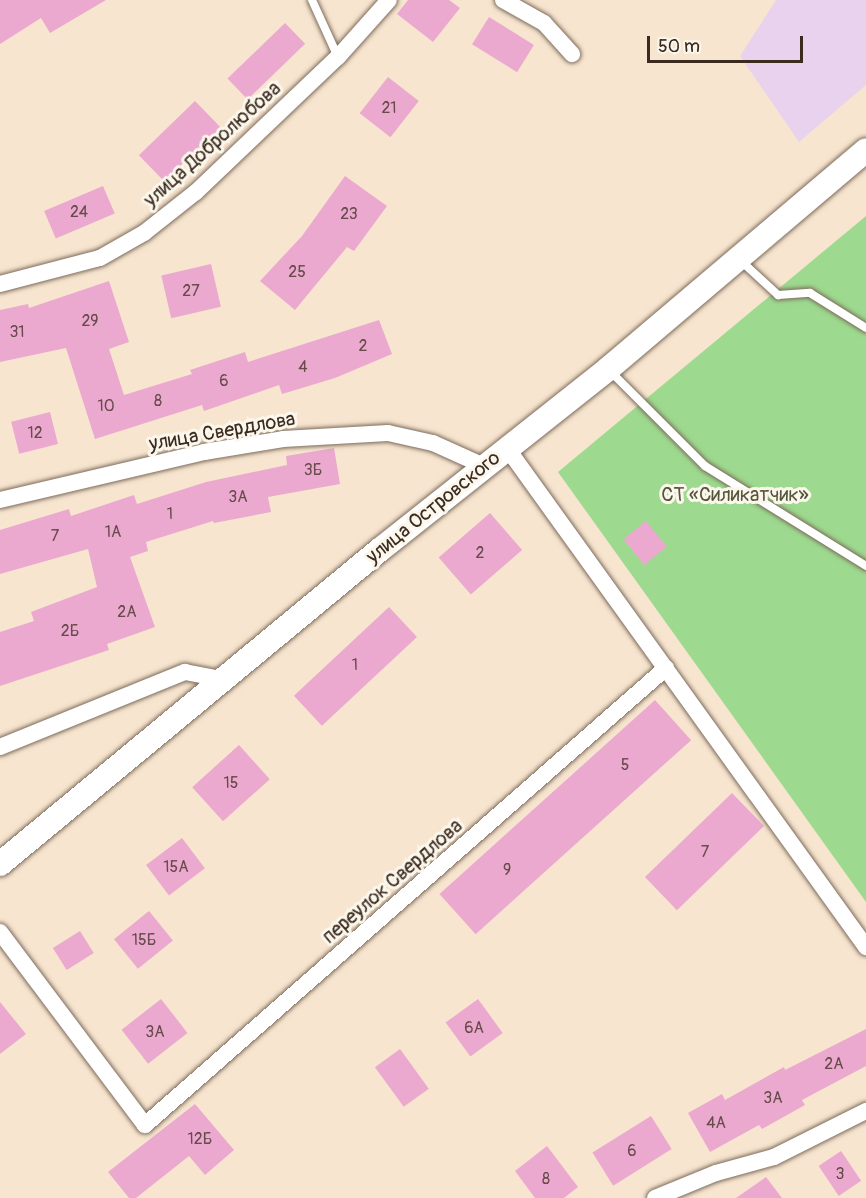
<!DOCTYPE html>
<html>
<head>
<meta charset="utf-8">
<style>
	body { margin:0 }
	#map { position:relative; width:866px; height:1198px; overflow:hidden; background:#f7e5cf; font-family:Pangolin,sans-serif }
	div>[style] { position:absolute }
	.built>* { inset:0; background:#e9d2ed }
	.green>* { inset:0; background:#9dda8f }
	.building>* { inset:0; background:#eba9d0; transform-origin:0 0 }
	.roads { filter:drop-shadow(0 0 2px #7d6b5c) drop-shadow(0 0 2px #7d6b5c) }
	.lane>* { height:8px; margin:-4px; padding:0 4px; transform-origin:4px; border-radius:4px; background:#fff }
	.street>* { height:16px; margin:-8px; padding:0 8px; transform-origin:8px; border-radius:8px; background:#fff }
	.secondary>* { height:24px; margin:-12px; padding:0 12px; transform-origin:12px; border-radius:12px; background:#fff }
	span { translate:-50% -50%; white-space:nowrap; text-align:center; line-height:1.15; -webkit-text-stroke:6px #fbf7ec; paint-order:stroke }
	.number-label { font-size:16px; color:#674a4a }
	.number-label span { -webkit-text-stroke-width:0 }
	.street-label { font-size:20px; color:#3b2a1e }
	.park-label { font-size:20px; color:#54563a }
	.scale { position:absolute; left:647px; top:36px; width:156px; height:27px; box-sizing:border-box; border:3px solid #3b2a1e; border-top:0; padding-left:8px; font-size:18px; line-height:21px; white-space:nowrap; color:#3b2a1e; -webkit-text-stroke:4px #fbf7ec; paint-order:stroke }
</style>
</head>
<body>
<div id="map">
	<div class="built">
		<i style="clip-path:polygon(776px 0,866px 0,866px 85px,799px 142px,740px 56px)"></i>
	</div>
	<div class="green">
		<i style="clip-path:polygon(866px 216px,866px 902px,558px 472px)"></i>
	</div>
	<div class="building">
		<i style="clip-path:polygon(0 0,106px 0,50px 33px,41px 18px,0 44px)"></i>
		<i style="clip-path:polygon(408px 0,449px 0,460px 8px,433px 42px,397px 14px)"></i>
		<i style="left:489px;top:17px;width:53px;height:32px;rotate:32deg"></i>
		<i style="left:285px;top:23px;width:29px;height:80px;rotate:46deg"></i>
		<i style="left:388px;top:77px;width:39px;height:46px;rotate:38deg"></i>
		<i style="left:195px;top:101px;width:37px;height:78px;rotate:46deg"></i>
		<i style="clip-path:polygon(345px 176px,387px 206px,354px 251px,347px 247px,295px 310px,260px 281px,302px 236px)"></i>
		<i style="left:103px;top:186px;width:30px;height:64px;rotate:67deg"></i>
		<i style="left:211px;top:264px;width:44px;height:51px;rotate:77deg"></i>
		<i style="clip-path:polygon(109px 281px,129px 342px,109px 349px,124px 395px,192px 374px,190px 370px,245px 352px,248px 362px,379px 320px,392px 354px,335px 378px,282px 394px,279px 385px,204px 411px,202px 405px,95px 439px,66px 348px,0 362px,0 310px,28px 304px,29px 308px)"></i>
		<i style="left:50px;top:412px;width:33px;height:40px;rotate:76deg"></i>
		<i style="clip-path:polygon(334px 448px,340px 484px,268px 497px,271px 512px,214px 523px,213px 521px,146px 542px,148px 551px,130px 557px,155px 627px,107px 644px,109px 650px,0 686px,0 632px,34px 621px,31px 612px,97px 587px,88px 549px,0 574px,0 530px,69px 509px,71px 516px,134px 495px,137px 504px,206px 482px,287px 465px,286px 456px)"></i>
		<i style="left:490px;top:513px;width:49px;height:68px;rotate:49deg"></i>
		<i style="left:646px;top:521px;width:33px;height:29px;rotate:51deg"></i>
		<i style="left:389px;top:607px;width:41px;height:130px;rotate:47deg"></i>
		<i style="left:655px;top:700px;width:54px;height:290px;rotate:48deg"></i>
		<i style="left:239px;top:745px;width:46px;height:63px;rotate:48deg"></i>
		<i style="left:732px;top:793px;width:46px;height:121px;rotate:46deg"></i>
		<i style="left:182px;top:838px;width:38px;height:45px;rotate:53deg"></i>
		<i style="left:149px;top:911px;width:38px;height:45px;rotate:51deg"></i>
		<i style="left:80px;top:931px;width:26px;height:32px;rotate:58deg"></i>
		<i style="left:161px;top:999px;width:43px;height:50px;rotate:52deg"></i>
		<i style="left:478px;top:999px;width:42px;height:40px;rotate:54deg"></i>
		<i style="clip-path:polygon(0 1002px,26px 1034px,0 1054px)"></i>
		<i style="clip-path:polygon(866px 1029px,866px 1066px,802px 1100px,805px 1105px,762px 1129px,759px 1125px,710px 1152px,688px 1113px,722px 1094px,725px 1100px,784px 1067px,785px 1070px)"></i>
		<i style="left:400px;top:1049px;width:49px;height:31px;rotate:54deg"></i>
		<i style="clip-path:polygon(195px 1104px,234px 1150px,205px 1175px,189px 1156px,136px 1198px,129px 1198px,108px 1172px)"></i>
		<i style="left:651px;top:1116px;width:39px;height:69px;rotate:58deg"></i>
		<i style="clip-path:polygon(547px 1146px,578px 1187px,564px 1198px,535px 1198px,515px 1171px)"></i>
		<i style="left:841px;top:1151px;width:36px;height:27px;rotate:56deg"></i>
		<i style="clip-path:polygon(766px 1177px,782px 1198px,736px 1198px)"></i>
	</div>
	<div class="roads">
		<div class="lane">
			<i style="left:312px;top:0;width:63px;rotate:65.5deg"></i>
			<i style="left:740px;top:260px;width:52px;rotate:42.6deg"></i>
			<i style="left:778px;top:295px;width:32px;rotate:-4deg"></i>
			<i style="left:810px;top:293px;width:66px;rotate:32deg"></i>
			<i style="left:610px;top:371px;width:134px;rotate:45deg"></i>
			<i style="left:705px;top:466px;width:190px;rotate:31.8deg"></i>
		</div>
		<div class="street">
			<i style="left:503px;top:0;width:47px;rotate:29.3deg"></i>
			<i style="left:544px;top:23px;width:42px;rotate:47.9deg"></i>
			<i style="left:0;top:284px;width:103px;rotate:-14.6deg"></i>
			<i style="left:100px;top:258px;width:51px;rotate:-29.6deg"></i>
			<i style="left:144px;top:233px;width:66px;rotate:-38.3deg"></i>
			<i style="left:196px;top:192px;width:196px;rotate:-43.6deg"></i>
			<i style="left:338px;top:57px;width:76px;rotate:-48.2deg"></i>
			<i style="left:507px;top:448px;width:615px;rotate:54.27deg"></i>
			<i style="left:0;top:500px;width:210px;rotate:-13.2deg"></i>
			<i style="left:204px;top:452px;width:80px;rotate:-9.3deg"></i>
			<i style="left:283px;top:439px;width:105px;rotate:-3.3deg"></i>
			<i style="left:388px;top:433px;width:46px;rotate:12.5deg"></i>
			<i style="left:433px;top:443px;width:56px;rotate:24.3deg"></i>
			<i style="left:0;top:747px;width:200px;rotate:-22.1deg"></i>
			<i style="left:185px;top:672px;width:38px;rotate:11deg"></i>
			<i style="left:0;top:932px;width:241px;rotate:53.1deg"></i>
			<i style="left:145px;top:1125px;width:693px;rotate:-41.26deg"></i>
			<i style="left:655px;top:1198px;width:66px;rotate:-22.3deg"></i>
			<i style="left:716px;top:1173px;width:60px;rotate:-15.4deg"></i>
			<i style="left:774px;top:1157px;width:103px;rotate:-26.6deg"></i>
		</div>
		<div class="secondary">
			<i style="left:0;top:864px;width:494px;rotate:-39.6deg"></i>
			<i style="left:381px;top:549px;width:290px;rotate:-38.4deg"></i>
			<i style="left:608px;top:369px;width:338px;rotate:-40.3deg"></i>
		</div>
	</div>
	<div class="number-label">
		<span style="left:389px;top:108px">21</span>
		<span style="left:79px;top:212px">24</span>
		<span style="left:349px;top:214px">23</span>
		<span style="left:297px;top:272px">25</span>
		<span style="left:191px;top:291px">27</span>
		<span style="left:90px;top:321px">29</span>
		<span style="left:17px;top:332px">31</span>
		<span style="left:363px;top:346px">2</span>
		<span style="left:303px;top:367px">4</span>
		<span style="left:224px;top:381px">6</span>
		<span style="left:158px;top:401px">8</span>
		<span style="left:106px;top:406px">10</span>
		<span style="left:35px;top:433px">12</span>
		<span style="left:313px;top:470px">3Б</span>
		<span style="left:238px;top:497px">3А</span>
		<span style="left:170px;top:514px">1</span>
		<span style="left:113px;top:532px">1А</span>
		<span style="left:55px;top:536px">7</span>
		<span style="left:480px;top:553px">2</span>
		<span style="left:127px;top:612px">2А</span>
		<span style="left:70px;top:631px">2Б</span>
		<span style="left:355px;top:665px">1</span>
		<span style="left:625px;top:765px">5</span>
		<span style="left:231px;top:783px">15</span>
		<span style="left:705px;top:852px">7</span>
		<span style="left:176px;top:867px">15А</span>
		<span style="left:507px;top:870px">9</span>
		<span style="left:144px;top:940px">15Б</span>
		<span style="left:474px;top:1028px">6А</span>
		<span style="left:155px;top:1032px">3А</span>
		<span style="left:834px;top:1064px">2А</span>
		<span style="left:773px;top:1098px">3А</span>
		<span style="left:716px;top:1123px">4А</span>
		<span style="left:200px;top:1139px">12Б</span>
		<span style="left:632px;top:1151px">6</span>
		<span style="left:840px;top:1174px">3</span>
		<span style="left:546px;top:1179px">8</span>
	</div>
	<div class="street-label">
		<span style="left:212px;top:144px;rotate:-42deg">улица Добролюбова</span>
		<span style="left:222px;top:431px;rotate:-10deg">улица Свердлова</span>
		<span style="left:433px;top:507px;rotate:-39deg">улица Островского</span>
		<span style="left:392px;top:881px;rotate:-41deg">переулок Свердлова</span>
	</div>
	<div class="park-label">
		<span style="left:735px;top:494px">СТ «Силикатчик»</span>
	</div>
	<div class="scale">50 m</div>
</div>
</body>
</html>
